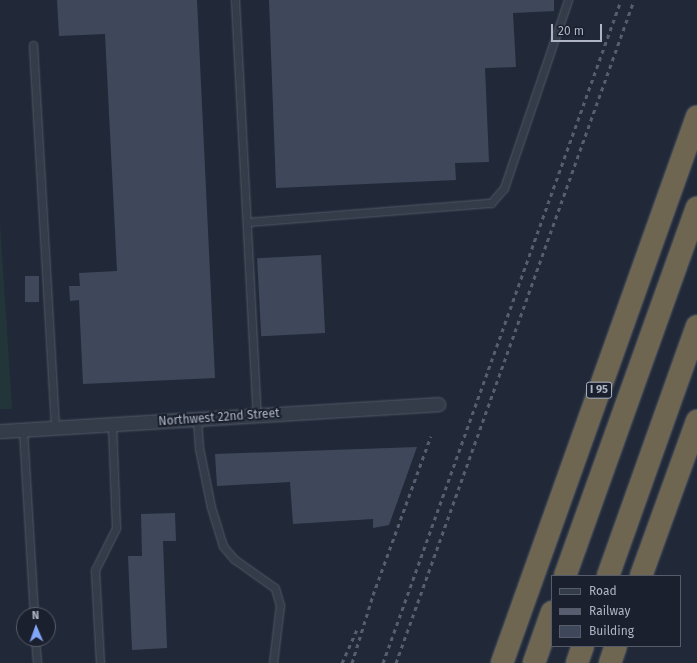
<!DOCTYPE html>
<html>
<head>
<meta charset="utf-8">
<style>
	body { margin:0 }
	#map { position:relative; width:697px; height:663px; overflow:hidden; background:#212938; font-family:"Fira Sans",sans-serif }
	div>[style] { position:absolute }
	.green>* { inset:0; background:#223539 }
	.building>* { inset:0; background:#3f485a; transform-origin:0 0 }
	.roads { filter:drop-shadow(0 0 1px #525866) drop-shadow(0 0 1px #525866) }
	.lane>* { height:7px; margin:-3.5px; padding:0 3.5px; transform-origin:3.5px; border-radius:3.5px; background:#343b49 }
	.street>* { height:13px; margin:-6.5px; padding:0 6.5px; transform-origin:6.5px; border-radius:6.5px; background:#343b49 }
	.highway>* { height:22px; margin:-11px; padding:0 11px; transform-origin:11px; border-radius:11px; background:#6f6651 }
	.rail>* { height:3px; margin-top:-1.5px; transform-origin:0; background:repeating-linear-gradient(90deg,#565e70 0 4px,transparent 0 8px) }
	span { translate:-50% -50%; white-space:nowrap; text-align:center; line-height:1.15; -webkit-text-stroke:4px #1a202d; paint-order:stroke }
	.shield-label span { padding:1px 3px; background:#1a202d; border:1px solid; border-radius:3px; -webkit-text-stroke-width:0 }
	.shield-label { font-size:11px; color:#afb5c5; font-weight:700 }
	.street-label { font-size:12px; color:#afb5c5 }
	.legend { position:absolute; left:551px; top:575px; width:130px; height:72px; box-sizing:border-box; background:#1a202d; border:1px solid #565c6a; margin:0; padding:5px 7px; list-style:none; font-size:12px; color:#afb5c5 }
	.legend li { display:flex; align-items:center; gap:8px; height:20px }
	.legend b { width:20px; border:1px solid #565c6a }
	.north { position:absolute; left:16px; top:607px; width:40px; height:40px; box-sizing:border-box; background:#1a202d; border:1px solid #565c6a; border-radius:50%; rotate:358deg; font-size:11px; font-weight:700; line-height:16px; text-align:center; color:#afb5c5 }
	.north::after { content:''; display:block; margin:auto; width:14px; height:18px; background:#81a5f8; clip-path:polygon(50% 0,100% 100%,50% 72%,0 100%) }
	.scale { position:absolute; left:551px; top:24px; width:51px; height:18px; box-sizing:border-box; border:2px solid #afb5c5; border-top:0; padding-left:5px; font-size:12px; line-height:14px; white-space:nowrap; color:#afb5c5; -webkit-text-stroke:3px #1a202d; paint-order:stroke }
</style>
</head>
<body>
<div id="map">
	<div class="green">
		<i style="clip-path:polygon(0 222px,12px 409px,0 409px)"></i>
	</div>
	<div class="building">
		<i style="clip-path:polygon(57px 0,197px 0,215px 378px,83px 384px,79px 300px,70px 301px,69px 286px,80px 286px,79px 273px,117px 271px,105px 34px,59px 36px)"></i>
		<i style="clip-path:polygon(269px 0,554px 0,554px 11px,513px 13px,516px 67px,485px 68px,489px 162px,455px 163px,456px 180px,276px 188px)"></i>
		<i style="left:321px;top:255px;width:78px;height:64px;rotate:87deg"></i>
		<i style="left:25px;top:276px;width:14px;height:26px"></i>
		<i style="clip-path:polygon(417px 447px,389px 525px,373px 528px,373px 519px,293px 524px,290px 482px,217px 486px,215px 454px)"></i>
		<i style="clip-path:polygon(175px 513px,176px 541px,163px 541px,167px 648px,132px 650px,128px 556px,142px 556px,141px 514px)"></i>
	</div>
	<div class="roads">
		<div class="lane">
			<i style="left:235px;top:0;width:416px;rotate:87deg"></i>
			<i style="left:33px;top:45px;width:384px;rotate:86.7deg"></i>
			<i style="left:247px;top:222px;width:245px;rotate:-4.5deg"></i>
			<i style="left:491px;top:203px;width:20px;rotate:-49deg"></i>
			<i style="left:504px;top:188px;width:199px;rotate:-71.2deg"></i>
			<i style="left:197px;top:419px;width:29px;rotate:86deg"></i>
			<i style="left:199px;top:448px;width:60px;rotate:78.5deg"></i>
			<i style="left:211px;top:507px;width:41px;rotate:72.9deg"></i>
			<i style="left:223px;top:546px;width:17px;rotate:50deg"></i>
			<i style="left:234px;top:559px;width:50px;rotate:35.3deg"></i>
			<i style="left:275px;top:588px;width:18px;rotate:74deg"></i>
			<i style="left:280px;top:605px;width:58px;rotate:96.9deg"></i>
			<i style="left:23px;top:430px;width:185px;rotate:86.6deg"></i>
			<i style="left:35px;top:639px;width:24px;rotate:85deg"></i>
			<i style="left:100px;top:663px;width:93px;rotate:-93.1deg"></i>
			<i style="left:95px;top:570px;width:47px;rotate:-63.4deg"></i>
			<i style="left:116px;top:528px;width:104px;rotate:-92.2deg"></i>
		</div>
		<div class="street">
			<i style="left:0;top:431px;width:439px;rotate:-3.5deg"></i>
		</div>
		<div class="highway">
			<i style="left:565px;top:576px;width:391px;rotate:-70.3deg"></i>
			<i style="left:608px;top:576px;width:265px;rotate:-70.4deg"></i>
			<i style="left:641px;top:576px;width:165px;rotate:-70.1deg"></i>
			<i style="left:502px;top:663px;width:580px;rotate:-70.35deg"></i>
			<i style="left:534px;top:663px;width:54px;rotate:-70.6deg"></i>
			<i style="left:577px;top:663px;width:18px;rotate:-71deg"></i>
			<i style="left:610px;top:663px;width:18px;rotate:-71deg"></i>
		</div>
	</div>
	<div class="rail">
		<i style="left:342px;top:663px;width:39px;rotate:-66deg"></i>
		<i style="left:352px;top:663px;width:71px;rotate:-72.8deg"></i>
		<i style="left:373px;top:595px;width:169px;rotate:-70deg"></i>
		<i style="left:383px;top:663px;width:704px;rotate:-70.25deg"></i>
		<i style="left:396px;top:663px;width:704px;rotate:-70.25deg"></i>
	</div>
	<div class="shield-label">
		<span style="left:599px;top:390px">I 95</span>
	</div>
	<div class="street-label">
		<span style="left:219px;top:418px;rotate:-4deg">Northwest 22nd Street</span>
	</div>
	<ul class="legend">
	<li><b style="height:5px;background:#343b49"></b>Road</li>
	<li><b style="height:5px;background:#565e70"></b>Railway</li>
	<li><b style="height:11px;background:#3f485a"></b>Building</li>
	</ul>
	<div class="north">N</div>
	<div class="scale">20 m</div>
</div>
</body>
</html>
